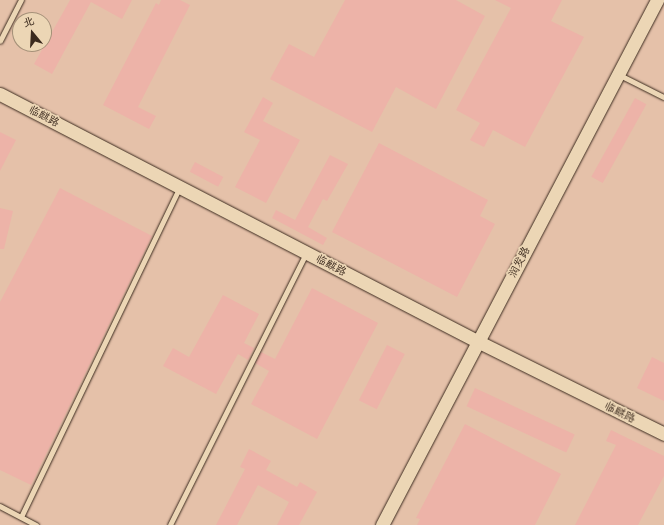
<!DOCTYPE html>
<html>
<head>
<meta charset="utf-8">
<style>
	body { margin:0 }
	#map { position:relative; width:664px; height:525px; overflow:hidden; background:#eccfb2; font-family:Mali,"LXGW WenKai TC",sans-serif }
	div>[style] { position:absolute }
	.built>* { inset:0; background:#e5c1a9 }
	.building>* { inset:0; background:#edb3a8; transform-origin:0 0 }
	.roads { filter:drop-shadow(0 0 1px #3b2a1e) drop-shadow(0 0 1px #3b2a1e) }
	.lane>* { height:4.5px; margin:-2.25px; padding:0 2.25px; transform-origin:2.25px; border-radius:2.25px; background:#ecd6b5 }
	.secondary>* { height:13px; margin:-6.5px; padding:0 6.5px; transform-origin:6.5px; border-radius:6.5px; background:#ecd6b5 }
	span { translate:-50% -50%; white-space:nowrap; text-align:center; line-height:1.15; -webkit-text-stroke:3.5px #ecd6b5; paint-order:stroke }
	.street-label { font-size:11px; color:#3b2a1e }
	.north { position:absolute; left:12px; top:12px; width:40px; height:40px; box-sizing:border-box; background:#ecd6b5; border:1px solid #a59179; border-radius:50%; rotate:342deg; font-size:11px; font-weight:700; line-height:16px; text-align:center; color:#3b2a1e }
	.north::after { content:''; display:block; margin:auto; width:14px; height:18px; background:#3b2a1e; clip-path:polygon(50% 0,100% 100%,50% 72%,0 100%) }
</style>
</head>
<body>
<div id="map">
	<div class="built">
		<i style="clip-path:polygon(evenodd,0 0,664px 0,664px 525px,0 525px,0 0,20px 20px,44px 20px,44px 44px,20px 44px,20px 20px)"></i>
	</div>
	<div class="building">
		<i style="clip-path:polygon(70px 0,132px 0,122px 19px,91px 2px,52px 74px,34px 64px)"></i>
		<i style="clip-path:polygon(161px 0,180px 0,190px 5px,138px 107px,156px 116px,149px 129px,103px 105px,156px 3px,159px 5px)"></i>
		<i style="clip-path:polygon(345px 0,456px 0,485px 16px,436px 109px,396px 87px,372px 132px,270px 79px,289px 44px,314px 57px)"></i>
		<i style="clip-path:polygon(495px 0,562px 0,551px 21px,584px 37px,525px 147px,493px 130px,484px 147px,470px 140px,480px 123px,456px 110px,511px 8px)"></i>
		<i style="clip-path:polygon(263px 97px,273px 103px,263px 121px,300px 140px,266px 203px,235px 187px,260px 140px,244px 132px)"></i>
		<i style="left:635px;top:98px;width:13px;height:90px;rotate:29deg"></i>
		<i style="clip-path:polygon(0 132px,16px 140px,0 171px)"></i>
		<i style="clip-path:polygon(379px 143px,488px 200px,480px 216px,495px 224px,457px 297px,332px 232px)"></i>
		<i style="clip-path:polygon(330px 155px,348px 164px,327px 201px,323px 199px,308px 227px,327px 238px,323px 245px,272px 218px,276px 210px,295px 220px)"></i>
		<i style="left:195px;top:162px;width:32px;height:11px;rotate:28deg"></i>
		<i style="clip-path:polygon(60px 188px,152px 236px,31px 485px,0 470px,0 302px)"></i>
		<i style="clip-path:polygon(0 208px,13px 211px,4px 249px,0 249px)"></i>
		<i style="clip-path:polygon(312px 288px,378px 323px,317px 439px,251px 404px,269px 371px,255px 363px,261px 352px,275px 359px)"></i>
		<i style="clip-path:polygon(223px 295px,259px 314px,244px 343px,254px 348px,248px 360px,238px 354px,216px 394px,163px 366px,173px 348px,189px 357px)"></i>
		<i style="left:387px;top:345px;width:20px;height:62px;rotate:27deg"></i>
		<i style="clip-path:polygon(652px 357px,664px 363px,664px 401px,637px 388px)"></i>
		<i style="left:475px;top:388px;width:110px;height:20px;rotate:25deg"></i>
		<i style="clip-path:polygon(465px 424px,561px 474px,535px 525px,417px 525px,420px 519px,416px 518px)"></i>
		<i style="clip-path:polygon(611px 430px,664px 456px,664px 476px,638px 525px,575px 525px,616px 445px,606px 441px)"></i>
		<i style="clip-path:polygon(249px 449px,271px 461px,266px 470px,297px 487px,300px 482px,317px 492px,299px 525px,277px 525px,289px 502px,258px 485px,237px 525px,216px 525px,245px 469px,240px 467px)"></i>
	</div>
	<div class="roads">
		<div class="lane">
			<i style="left:0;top:41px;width:46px;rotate:-62.9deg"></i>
			<i style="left:620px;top:75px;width:49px;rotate:26.6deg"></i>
			<i style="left:0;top:506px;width:41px;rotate:27.8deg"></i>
			<i style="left:21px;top:517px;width:365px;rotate:-64.3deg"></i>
			<i style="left:170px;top:525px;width:304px;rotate:-63.4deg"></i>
		</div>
		<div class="secondary">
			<i style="left:0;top:94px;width:537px;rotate:27.38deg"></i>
			<i style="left:477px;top:341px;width:209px;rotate:26.4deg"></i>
			<i style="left:382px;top:525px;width:593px;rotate:-62.35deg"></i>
		</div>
	</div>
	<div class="street-label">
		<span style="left:44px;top:116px;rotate:27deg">临麒路</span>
		<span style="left:519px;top:262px;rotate:-62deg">润发路</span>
		<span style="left:331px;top:265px;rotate:28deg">临麒路</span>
		<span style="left:620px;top:412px;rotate:26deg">临麒路</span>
	</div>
	<div class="north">北</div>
</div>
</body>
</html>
